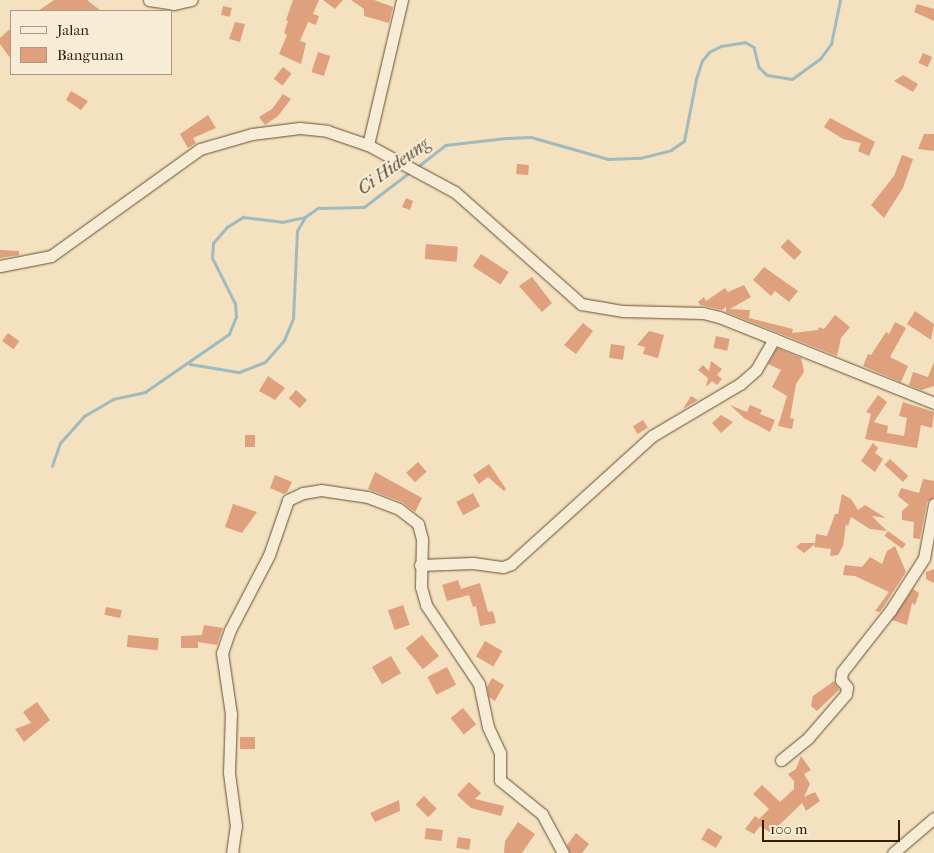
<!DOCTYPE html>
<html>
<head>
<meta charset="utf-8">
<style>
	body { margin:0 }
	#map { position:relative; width:934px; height:853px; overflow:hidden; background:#f3e1c0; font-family:"IM FELL French Canon",serif }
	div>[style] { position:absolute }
	.stream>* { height:2.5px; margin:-1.25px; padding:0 1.25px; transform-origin:1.25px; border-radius:1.25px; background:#a0bbbd }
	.building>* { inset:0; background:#dfa07e; transform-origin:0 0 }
	.roads { filter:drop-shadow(0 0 1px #664f32) drop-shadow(0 0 1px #664f32) }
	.minor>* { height:11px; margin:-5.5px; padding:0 5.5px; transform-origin:5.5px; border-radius:5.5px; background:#f7ecd6 }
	span { translate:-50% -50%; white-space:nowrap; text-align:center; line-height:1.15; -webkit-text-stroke:4px #f7ecd6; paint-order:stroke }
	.water-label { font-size:18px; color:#564d3a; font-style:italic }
	.legend { position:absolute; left:10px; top:10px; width:162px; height:65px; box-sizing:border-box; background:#f7ecd6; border:1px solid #aa9a81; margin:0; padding:6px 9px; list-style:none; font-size:15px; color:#371e02 }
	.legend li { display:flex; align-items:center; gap:10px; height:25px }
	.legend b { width:25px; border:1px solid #aa9a81 }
	.scale { position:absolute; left:762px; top:820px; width:138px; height:22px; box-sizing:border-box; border:2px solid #371e02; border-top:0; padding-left:6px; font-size:15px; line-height:18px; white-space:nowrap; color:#371e02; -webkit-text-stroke:4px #f7ecd6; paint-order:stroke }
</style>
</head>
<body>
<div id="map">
	<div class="stream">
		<i style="left:416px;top:168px;width:37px;rotate:-38deg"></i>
		<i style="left:445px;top:145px;width:61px;rotate:-6.5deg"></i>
		<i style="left:506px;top:138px;width:25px;rotate:-2deg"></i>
		<i style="left:531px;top:137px;width:80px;rotate:15.9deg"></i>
		<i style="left:608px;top:159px;width:32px;rotate:-2deg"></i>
		<i style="left:640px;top:158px;width:32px;rotate:-14deg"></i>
		<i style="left:671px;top:150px;width:16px;rotate:-35deg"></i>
		<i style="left:684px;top:141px;width:63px;rotate:-79deg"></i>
		<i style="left:696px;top:79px;width:19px;rotate:-72deg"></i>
		<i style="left:702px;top:61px;width:11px;rotate:-52deg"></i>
		<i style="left:709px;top:52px;width:13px;rotate:-27deg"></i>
		<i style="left:721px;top:46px;width:24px;rotate:-9deg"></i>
		<i style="left:745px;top:42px;width:10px;rotate:29deg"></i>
		<i style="left:754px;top:47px;width:21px;rotate:76deg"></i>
		<i style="left:759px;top:67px;width:11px;rotate:45deg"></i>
		<i style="left:767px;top:75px;width:25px;rotate:9deg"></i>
		<i style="left:792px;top:79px;width:34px;rotate:-36deg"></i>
		<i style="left:820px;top:59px;width:19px;rotate:-54deg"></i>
		<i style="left:831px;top:44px;width:45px;rotate:-78.4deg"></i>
		<i style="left:190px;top:364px;width:50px;rotate:9.3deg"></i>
		<i style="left:239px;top:372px;width:28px;rotate:-21deg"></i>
		<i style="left:265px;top:362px;width:29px;rotate:-49deg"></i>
		<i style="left:284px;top:340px;width:23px;rotate:-67deg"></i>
		<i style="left:293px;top:319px;width:88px;rotate:-87.4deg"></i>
		<i style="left:297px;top:231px;width:16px;rotate:-60deg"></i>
		<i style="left:52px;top:466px;width:24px;rotate:-71deg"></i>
		<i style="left:60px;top:443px;width:36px;rotate:-48deg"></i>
		<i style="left:84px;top:416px;width:34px;rotate:-30deg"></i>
		<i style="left:113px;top:399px;width:33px;rotate:-12deg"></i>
		<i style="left:145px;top:392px;width:102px;rotate:-34.6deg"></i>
		<i style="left:229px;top:334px;width:18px;rotate:-68deg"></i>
		<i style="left:236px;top:317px;width:13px;rotate:-94deg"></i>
		<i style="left:235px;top:304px;width:51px;rotate:-116.6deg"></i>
		<i style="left:212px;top:258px;width:15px;rotate:-86deg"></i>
		<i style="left:213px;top:243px;width:21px;rotate:-49deg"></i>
		<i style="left:227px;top:227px;width:19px;rotate:-32deg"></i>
		<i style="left:243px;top:217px;width:39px;rotate:7deg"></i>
		<i style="left:282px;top:222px;width:24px;rotate:-12deg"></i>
		<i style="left:305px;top:217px;width:16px;rotate:-35deg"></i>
		<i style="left:318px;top:208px;width:46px;rotate:-1.2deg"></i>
		<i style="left:364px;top:207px;width:58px;rotate:-37.3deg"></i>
	</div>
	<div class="building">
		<i style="clip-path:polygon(54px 0,87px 0,101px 11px,38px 11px)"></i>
		<i style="clip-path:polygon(293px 0,319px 0,313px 14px,319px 16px,316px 25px,308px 22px,300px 41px,306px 43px,301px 64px,279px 54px,287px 35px,284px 33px,288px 21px,286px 20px)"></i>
		<i style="clip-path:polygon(323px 0,343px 0,335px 9px)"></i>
		<i style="clip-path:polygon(351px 0,374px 0,393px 7px,389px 23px,364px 16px,364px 9px)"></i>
		<i style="clip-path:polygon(917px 4px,934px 9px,934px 21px,914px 12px)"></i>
		<i style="left:223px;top:6px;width:9px;height:9px;rotate:13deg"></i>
		<i style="clip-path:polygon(235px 22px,245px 24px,240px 42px,229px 39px)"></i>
		<i style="clip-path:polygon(11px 28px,11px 59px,0 44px,0 38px)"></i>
		<i style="left:318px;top:52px;width:13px;height:21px;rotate:18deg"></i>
		<i style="left:923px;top:53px;width:10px;height:11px;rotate:24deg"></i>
		<i style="left:283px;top:67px;width:11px;height:15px;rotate:38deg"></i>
		<i style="clip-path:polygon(903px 75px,918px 84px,913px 92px,894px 81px)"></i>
		<i style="clip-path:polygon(71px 91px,88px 101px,81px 110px,66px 100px)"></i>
		<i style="clip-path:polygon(283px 94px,291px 99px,278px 116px,265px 125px,259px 117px,272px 109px)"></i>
		<i style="clip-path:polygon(208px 115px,216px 128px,193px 138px,196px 143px,188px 148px,180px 134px)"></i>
		<i style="clip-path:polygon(830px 118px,875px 142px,869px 156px,858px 151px,861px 143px,843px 139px,824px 127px)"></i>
		<i style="clip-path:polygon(924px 134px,934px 134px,934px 151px,918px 149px)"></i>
		<i style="clip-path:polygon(902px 155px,913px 159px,903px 188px,884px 218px,871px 205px,894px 176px)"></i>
		<i style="left:517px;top:164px;width:12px;height:10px;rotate:5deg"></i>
		<i style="clip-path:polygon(406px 198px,413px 201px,410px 210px,402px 207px)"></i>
		<i style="left:788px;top:239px;width:19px;height:11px;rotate:43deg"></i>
		<i style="left:426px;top:244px;width:32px;height:15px;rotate:5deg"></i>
		<i style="clip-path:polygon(0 250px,19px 251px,19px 255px,0 258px)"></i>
		<i style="left:481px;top:254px;width:33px;height:15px;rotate:33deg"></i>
		<i style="clip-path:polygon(764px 267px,798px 291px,789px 302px,775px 291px,771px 296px,753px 280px)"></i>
		<i style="clip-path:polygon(532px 277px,552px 303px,542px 312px,519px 286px)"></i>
		<i style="clip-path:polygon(744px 285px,751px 297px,730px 309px,750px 310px,749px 318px,793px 329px,792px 333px,818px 330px,819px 327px,824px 329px,835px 315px,850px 327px,841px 338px,837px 356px,726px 312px,726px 307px,722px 310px,700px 305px,698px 302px,704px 297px,706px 301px,725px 288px,728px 292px)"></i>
		<i style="clip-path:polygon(915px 311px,934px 324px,931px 340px,907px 324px)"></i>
		<i style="clip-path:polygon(895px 322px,906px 328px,890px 357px,908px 366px,901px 382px,863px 366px,868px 354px,871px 355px,886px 332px,889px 334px)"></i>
		<i style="clip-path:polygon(583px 323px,593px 331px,576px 354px,564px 345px)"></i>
		<i style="clip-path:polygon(649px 331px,664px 335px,658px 358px,643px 354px,645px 347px,637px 345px)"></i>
		<i style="left:8px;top:333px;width:14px;height:10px;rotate:36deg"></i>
		<i style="left:716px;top:336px;width:14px;height:12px;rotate:12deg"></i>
		<i style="left:611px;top:344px;width:14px;height:14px;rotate:8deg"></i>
		<i style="clip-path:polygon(777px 348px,801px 358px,804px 372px,796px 384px,790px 418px,794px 419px,792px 429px,778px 426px,787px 396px,772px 387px,781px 370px,768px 364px)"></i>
		<i style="clip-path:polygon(711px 361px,722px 369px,717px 375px,722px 379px,717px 385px,712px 381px,706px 387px,708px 378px,698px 370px,703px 365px,709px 371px)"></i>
		<i style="clip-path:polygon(934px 362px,934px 386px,921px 390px,909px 385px,913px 372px,928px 377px)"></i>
		<i style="clip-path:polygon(268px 376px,285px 388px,275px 400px,259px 391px)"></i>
		<i style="left:296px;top:390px;width:15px;height:11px;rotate:42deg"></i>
		<i style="clip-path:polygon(878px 395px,887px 402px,874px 422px,888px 426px,887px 433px,904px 436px,907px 418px,899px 416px,903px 402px,934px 412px,932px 428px,921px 425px,917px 448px,865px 439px,871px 414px,866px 412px)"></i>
		<i style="clip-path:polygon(691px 396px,698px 400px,683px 409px)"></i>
		<i style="clip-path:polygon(730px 405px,747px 412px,750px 405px,762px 410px,760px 414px,775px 420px,770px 432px,744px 418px)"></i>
		<i style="clip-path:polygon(721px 415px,733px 422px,721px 433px,712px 423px)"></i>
		<i style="left:643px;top:420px;width:9px;height:12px;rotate:58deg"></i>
		<i style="left:245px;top:435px;width:10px;height:12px"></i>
		<i style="clip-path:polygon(873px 443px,878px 448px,875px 453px,883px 459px,875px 472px,861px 461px)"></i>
		<i style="left:890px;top:459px;width:25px;height:8px;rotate:43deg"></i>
		<i style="left:418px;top:462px;width:13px;height:16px;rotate:48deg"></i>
		<i style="clip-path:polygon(489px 464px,506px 489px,504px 491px,488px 477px,479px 484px,473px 475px)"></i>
		<i style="clip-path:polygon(375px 472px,422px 498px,415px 512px,402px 502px,368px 489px)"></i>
		<i style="clip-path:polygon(275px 475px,292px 482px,287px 492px,284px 494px,270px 488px)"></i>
		<i style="clip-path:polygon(923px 479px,934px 481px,934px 497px,927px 502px,920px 539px,913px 538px,914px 522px,902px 520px,902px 511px,909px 505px,898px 496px,901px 488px,919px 493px)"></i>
		<i style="left:473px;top:493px;width:15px;height:19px;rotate:62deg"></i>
		<i style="clip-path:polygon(842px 494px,851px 499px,858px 510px,865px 505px,886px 518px,872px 516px,887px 531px,870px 529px,851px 517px,848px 526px,846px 524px,843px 546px,838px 555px,830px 556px,831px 549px,814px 547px,815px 544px,804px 553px,796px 547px,801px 543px,815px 543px,816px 534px,827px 536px,835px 514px,838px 514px)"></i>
		<i style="clip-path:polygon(233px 504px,257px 512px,242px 533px,225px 527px)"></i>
		<i style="left:888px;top:531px;width:22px;height:6px;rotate:36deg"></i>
		<i style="clip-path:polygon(895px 546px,906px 572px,880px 612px,875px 611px,889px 592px,855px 576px,843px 575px,845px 565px,862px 567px,870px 557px,882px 564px,887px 551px)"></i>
		<i style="clip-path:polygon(934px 569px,934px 583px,926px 579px,926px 572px)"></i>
		<i style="clip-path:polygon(458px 580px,461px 589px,480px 583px,488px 612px,493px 611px,496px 623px,480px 626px,476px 606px,473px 607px,469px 595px,447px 601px,442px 585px)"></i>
		<i style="clip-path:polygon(913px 589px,919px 593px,915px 605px,912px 603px,907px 625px,892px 620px)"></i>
		<i style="left:403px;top:605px;width:21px;height:16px;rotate:71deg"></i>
		<i style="left:106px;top:607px;width:16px;height:8px;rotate:11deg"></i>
		<i style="clip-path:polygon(204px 625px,223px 628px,217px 645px,198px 642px,198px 648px,181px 648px,181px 636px,202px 635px)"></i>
		<i style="left:128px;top:635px;width:31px;height:12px;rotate:6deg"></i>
		<i style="left:422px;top:635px;width:27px;height:21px;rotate:51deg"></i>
		<i style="left:485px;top:641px;width:20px;height:18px;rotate:30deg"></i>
		<i style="left:391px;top:656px;width:20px;height:22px;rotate:60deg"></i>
		<i style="left:447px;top:667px;width:20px;height:22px;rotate:63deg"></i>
		<i style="clip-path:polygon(492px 678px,504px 685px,495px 701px,489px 697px,487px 687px)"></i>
		<i style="clip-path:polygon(834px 681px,839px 690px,817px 711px,811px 706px,813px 696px)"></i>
		<i style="clip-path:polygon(37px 702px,50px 720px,24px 742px,15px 729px,31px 723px,23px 712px)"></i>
		<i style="left:463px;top:708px;width:21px;height:16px;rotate:51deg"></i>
		<i style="left:240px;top:737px;width:15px;height:12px"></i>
		<i style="clip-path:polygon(801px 756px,811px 770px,804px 774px,810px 784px,804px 797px,815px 792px,820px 801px,806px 811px,802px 803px,771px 833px,760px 826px,754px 834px,745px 829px,755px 816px,759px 819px,769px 809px,753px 794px,762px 785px,780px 802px,794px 789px,794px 781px,788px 774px,796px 769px)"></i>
		<i style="clip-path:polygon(469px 782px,481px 793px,475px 799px,504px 806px,501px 816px,471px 808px,457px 795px)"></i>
		<i style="left:424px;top:796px;width:18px;height:12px;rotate:45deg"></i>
		<i style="clip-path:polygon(399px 800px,400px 811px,375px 822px,370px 813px)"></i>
		<i style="clip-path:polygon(518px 822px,535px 834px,522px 853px,504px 853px,505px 841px)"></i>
		<i style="left:426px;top:828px;width:17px;height:11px;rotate:7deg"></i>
		<i style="left:708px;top:828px;width:17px;height:13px;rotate:31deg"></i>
		<i style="clip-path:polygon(576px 833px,589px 844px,582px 853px,570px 853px,567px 845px)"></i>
		<i style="left:458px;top:837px;width:13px;height:11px;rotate:9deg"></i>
	</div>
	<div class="roads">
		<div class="minor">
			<i style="left:149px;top:0;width:25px;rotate:9deg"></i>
			<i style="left:174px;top:4px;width:18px;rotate:-13deg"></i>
			<i style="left:368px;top:145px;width:149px;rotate:-76.8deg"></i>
			<i style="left:0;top:266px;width:52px;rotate:-11.1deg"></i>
			<i style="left:51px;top:256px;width:183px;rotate:-35.7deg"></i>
			<i style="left:200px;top:149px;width:54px;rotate:-16.1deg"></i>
			<i style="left:252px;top:134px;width:48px;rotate:-7.1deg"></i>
			<i style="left:300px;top:128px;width:27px;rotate:6deg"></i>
			<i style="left:327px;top:131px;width:43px;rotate:18.9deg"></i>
			<i style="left:368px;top:145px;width:99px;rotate:28.4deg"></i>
			<i style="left:455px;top:192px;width:169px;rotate:41.6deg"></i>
			<i style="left:581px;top:304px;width:43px;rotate:9.5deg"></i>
			<i style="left:623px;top:311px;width:80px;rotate:1.4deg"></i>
			<i style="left:703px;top:313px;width:16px;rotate:14deg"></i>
			<i style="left:719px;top:317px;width:232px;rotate:21.8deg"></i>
			<i style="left:420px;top:565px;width:53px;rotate:-2.2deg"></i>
			<i style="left:473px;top:563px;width:30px;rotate:8deg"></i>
			<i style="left:503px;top:567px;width:9px;rotate:-21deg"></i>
			<i style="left:511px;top:564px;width:190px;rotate:-42.2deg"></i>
			<i style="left:652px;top:436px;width:102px;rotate:-30.6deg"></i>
			<i style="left:740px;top:384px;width:21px;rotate:-41deg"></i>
			<i style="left:756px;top:370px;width:36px;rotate:-60deg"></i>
			<i style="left:781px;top:760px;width:35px;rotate:-39deg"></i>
			<i style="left:808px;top:738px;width:58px;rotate:-49.2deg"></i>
			<i style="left:846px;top:694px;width:7px;rotate:-82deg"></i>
			<i style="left:847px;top:687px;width:9px;rotate:-131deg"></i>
			<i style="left:841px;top:680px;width:8px;rotate:-83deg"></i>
			<i style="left:842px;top:672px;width:78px;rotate:-51.8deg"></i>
			<i style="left:890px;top:611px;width:63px;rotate:-57.3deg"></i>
			<i style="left:924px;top:558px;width:55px;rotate:-79.5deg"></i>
			<i style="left:232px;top:853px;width:27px;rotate:-82deg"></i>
			<i style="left:236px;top:826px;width:53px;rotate:-97.5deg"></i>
			<i style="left:229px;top:773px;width:59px;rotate:-88.1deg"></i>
			<i style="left:231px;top:714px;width:62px;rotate:-98.4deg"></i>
			<i style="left:222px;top:653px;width:24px;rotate:-71deg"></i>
			<i style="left:230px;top:630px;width:85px;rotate:-62.5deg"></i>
			<i style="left:269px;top:555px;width:58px;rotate:-70.9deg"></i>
			<i style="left:288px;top:500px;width:17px;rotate:-25deg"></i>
			<i style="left:303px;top:493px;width:18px;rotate:-9deg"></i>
			<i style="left:321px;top:490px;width:48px;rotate:8.5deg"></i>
			<i style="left:368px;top:497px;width:33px;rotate:21deg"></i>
			<i style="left:399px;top:509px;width:24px;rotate:38deg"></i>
			<i style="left:418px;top:524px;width:16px;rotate:75deg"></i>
			<i style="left:422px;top:539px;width:48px;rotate:91.2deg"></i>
			<i style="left:421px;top:587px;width:19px;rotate:74deg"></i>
			<i style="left:426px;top:605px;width:95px;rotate:56.1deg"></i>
			<i style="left:479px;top:684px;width:44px;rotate:78.2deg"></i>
			<i style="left:488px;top:727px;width:29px;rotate:65deg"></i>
			<i style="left:500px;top:753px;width:27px;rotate:90deg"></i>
			<i style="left:500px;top:780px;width:54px;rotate:39deg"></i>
			<i style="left:542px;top:814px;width:44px;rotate:61.7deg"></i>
			<i style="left:893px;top:853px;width:54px;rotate:-40.5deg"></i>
		</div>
	</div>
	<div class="water-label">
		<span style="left:394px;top:167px;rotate:-36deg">Ci Hideung</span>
	</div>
	<ul class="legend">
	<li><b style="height:6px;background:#f7ecd6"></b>Jalan</li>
	<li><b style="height:14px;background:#dfa07e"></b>Bangunan</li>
	</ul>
	<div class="scale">100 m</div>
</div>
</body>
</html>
